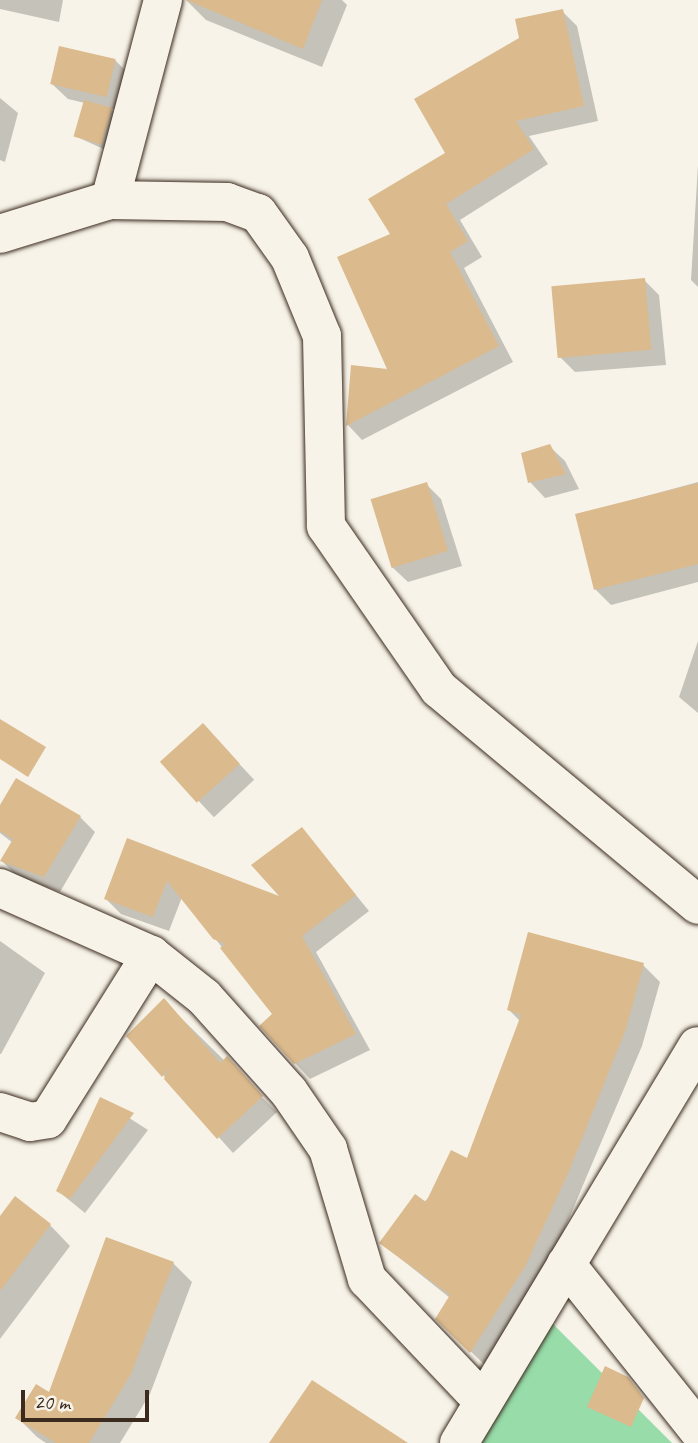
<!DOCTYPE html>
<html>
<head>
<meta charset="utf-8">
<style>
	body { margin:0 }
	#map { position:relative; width:698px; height:1443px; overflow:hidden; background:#f7f3e8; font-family:Caveat,sans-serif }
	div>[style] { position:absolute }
	.green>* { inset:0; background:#97dca9 }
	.shadow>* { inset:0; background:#0003; transform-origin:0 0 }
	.building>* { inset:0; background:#dbba8d; transform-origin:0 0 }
	.roads { filter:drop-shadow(0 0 2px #3b2a1e) drop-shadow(0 0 2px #3b2a1e) }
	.minor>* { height:38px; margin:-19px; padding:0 19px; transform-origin:19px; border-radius:19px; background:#f7f3e8 }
	.highway>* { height:38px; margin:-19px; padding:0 19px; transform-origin:19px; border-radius:19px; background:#f7f3e8 }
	span { translate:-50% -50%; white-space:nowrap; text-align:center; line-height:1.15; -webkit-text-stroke:5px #f7f3e8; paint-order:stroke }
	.scale { position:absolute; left:21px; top:1390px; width:128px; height:32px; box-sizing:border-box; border:4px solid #3b2a1e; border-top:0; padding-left:9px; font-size:21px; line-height:24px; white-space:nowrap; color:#3b2a1e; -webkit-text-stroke:5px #f7f3e8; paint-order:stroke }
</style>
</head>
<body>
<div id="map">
	<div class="green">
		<i style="clip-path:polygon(543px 1314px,672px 1443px,469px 1443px)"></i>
	</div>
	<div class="shadow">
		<i style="clip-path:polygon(0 0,63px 0,59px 22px,0 9px)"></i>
		<i style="clip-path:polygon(186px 0,342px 0,347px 5px,322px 67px,206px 20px)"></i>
		<i style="clip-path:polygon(562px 11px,577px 26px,598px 121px,529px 136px,548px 164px,460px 220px,482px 257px,464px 268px,513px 362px,362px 440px,348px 425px,353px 367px,390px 371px,392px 235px,521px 39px)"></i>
		<i style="clip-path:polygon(115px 60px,130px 75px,121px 111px,111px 109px,119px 117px,110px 152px,75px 136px,85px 103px,68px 99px,52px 84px)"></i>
		<i style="clip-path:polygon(0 98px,18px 113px,5px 162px,0 160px)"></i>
		<i style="clip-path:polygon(698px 165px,698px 287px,691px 280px)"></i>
		<i style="clip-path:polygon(644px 280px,659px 295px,666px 365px,575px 372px,560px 357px)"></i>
		<i style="clip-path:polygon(549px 446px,565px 461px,579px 489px,545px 498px,530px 482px)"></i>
		<i style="clip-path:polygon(698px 482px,698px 582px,611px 605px,596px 590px,577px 515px)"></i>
		<i style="clip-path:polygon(426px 484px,441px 499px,462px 566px,408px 582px,392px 567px)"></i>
		<i style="clip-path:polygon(698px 641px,698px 713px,679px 697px)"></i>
		<i style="left:203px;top:725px;width:75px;height:55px;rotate:47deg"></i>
		<i style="clip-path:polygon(0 808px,80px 817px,95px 832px,60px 892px,17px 876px,2px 861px,13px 843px,0 833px)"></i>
		<i style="clip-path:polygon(302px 829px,369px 911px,316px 952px,370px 1050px,310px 1079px,295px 1063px,275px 1014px,182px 897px,169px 931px,121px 914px,106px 899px,128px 840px,285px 900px)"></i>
		<i style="clip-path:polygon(0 941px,45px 973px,1px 1054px,0 1054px)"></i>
		<i style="clip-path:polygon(643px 965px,660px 982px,642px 1046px,542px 1282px,488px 1368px,437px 1319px,450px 1298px,381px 1243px,468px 1160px,521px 1022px,509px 1010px)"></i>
		<i style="clip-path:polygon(179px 1016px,277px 1112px,233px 1153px,128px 1036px)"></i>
		<i style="clip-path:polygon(101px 1100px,148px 1130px,85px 1213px,58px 1191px)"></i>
		<i style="clip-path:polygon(0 1219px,50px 1225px,70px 1246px,0 1339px)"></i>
		<i style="clip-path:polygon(173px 1263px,192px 1282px,150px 1394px,120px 1443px,46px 1443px,37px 1437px,18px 1418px,50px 1395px)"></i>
	</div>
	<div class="building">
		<i style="clip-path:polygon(186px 0,322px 0,303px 49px)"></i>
		<i style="clip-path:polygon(563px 9px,584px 106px,516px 121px,534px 149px,446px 204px,468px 241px,450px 252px,499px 346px,346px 426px,351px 365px,387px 369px,337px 257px,390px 234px,368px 199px,445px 153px,414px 99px,519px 38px,515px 19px)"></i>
		<i style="left:59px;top:46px;width:58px;height:39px;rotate:13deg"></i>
		<i style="left:84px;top:100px;width:29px;height:38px;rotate:16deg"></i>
		<i style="left:645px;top:278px;width:72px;height:94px;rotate:85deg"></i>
		<i style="clip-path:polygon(550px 444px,566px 474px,528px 483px,521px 453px)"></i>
		<i style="left:427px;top:482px;width:72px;height:59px;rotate:73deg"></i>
		<i style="clip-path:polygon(698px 483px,698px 564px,594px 590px,575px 514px)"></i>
		<i style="clip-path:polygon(0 719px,46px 747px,28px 777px,0 759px)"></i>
		<i style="left:203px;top:723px;width:55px;height:58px;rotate:48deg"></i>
		<i style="clip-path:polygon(16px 778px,81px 816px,44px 877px,0 861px,13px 839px,0 831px,0 805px)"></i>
		<i style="clip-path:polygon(302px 827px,356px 895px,302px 936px,356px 1034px,294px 1064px,259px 1026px,272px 1014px,220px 948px,226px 944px,213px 939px,167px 881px,153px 917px,104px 899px,127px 838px,279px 896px,251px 865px)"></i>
		<i style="clip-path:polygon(528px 932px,644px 963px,626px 1029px,569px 1171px,526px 1265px,470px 1353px,435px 1319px,450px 1295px,379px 1243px,415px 1194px,426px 1202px,451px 1150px,467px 1158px,521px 1015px,507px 1010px)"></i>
		<i style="clip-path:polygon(164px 998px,220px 1063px,227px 1056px,263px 1096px,217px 1139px,164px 1079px,168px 1068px,162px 1077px,126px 1036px)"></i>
		<i style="clip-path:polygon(100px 1097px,134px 1113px,70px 1199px,56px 1191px)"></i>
		<i style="clip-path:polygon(15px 1196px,51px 1224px,0 1291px,0 1216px)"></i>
		<i style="clip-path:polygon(106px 1237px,174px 1262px,131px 1374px,89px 1443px,56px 1443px,15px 1418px,36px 1384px,49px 1392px)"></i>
		<i style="clip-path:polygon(605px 1366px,628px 1377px,644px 1398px,631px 1427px,587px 1407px)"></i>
		<i style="clip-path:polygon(312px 1380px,408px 1443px,269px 1443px)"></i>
	</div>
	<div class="roads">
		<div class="minor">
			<i style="left:163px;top:0;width:207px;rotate:104.8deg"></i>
			<i style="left:110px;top:200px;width:117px;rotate:1deg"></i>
			<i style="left:227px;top:202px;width:33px;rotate:20deg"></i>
			<i style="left:258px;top:213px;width:55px;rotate:54.6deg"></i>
			<i style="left:290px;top:258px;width:84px;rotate:67.7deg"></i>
			<i style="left:322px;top:336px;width:190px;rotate:88.8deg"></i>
			<i style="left:326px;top:526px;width:198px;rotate:55.3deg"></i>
			<i style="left:439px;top:689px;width:337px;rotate:39.8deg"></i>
			<i style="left:0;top:234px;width:115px;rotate:-17.2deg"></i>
			<i style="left:0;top:888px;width:165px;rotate:23.9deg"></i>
			<i style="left:151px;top:955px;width:68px;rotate:38.4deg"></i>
			<i style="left:204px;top:997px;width:127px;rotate:48.2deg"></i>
			<i style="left:289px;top:1092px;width:69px;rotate:55.6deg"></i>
			<i style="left:328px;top:1149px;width:136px;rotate:73.3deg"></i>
			<i style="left:367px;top:1279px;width:167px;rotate:46.5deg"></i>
			<i style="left:0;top:1112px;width:32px;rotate:18deg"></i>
			<i style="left:30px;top:1122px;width:18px;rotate:-9deg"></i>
			<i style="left:48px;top:1119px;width:194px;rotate:-57.9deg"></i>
			<i style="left:566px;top:1264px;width:212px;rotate:51.5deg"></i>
		</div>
		<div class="highway">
			<i style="left:459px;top:1443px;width:463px;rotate:-59deg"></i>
		</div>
	</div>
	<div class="scale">20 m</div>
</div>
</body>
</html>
